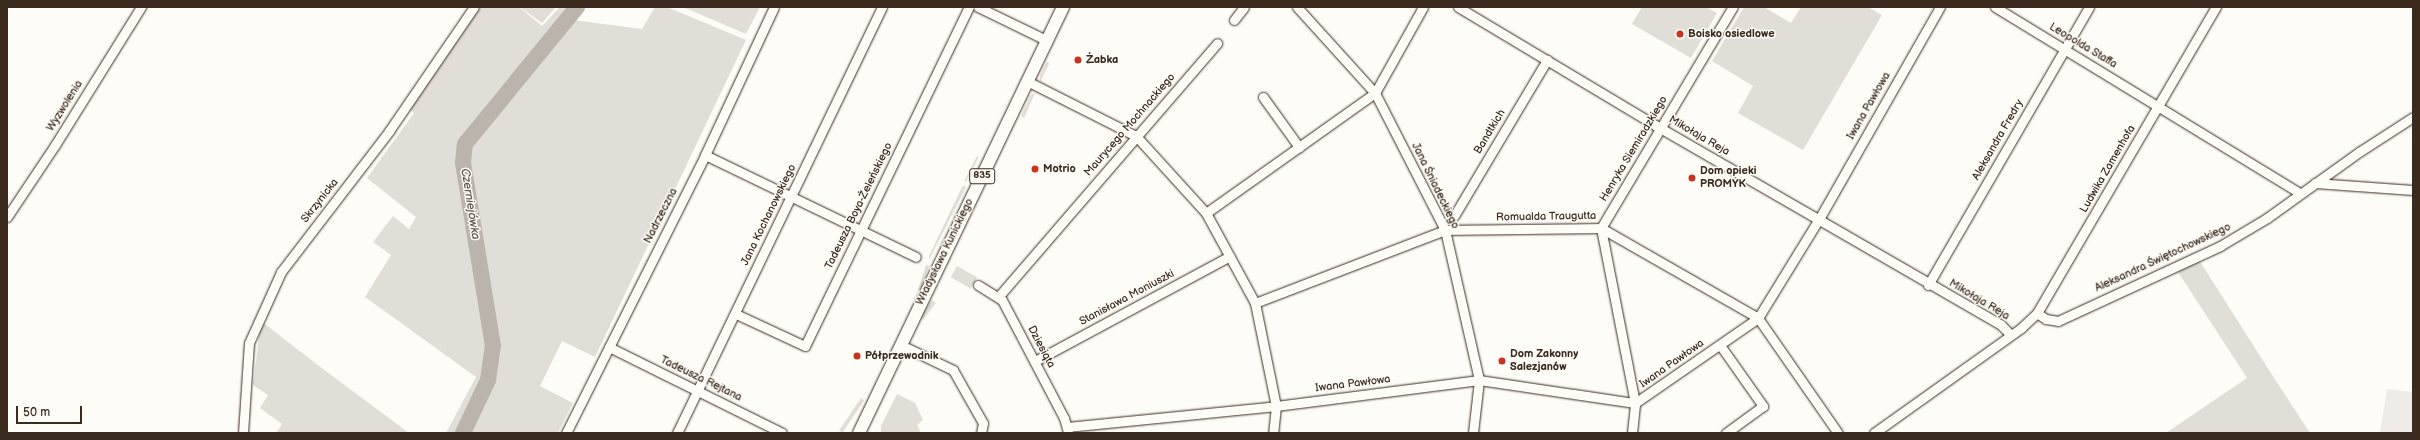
<!DOCTYPE html>
<html>
<head>
<meta charset="utf-8">
<style>
	body { margin:0 }
	#map { position:relative; width:2420px; height:440px; overflow:hidden; background:#fdfcf7; font-family:"Balsamiq Sans",sans-serif }
	div>[style] { position:absolute }
	.built>* { inset:0; background:#efece7 }
	.green>* { inset:0; background:#e1ded7; transform-origin:0 0 }
	.river>* { height:16px; margin:-8px; padding:0 8px; transform-origin:8px; border-radius:8px; background:#bbb4ad }
	.roads { filter:drop-shadow(0 0 1px #3b2a1e) drop-shadow(0 0 1px #3b2a1e) }
	.minor>* { height:9px; margin:-4.5px; padding:0 4.5px; transform-origin:4.5px; border-radius:4.5px; background:#fdfcf7 }
	.major>* { height:12px; margin:-6px; padding:0 6px; transform-origin:6px; border-radius:6px; background:#fdfcf7 }
	.dots>* { width:11px; height:11px; translate:-50% -50%; box-sizing:border-box; border:2px solid #fdfcf7; border-radius:50% }
	span { translate:-50% -50%; white-space:nowrap; text-align:center; line-height:1.15; -webkit-text-stroke:3px #fdfcf7; paint-order:stroke }
	.shield-label span { padding:1px 3px; background:#fdfcf7; border:1px solid; border-radius:3px; -webkit-text-stroke-width:0 }
	.shield-label { font-size:10px; color:#3b2a1e; font-weight:700 }
	.poi-label { font-size:11px; color:#3b2a1e; font-weight:700 }
	.left { translate:0 -50%; text-align:left }
	.street-label { font-size:11px; color:#3b2a1e }
	.water-label { font-size:12px; color:#615349; font-style:italic }
	.frame { position:absolute; inset:0; border:8px solid #3b2a1e; pointer-events:none }
	.scale { position:absolute; left:16px; top:406px; width:66px; height:18px; box-sizing:border-box; border:2px solid #3b2a1e; border-top:0; padding-left:5px; font-size:12px; line-height:14px; white-space:nowrap; color:#3b2a1e; -webkit-text-stroke:3px #fdfcf7; paint-order:stroke }
</style>
</head>
<body>
<div id="map">
	<div class="built">
		<i style="clip-path:polygon(2387px 389px,2413px 392px,2413px 433px,2380px 433px)"></i>
	</div>
	<div class="green">
		<i style="clip-path:polygon(478px 7px,519px 7px,542px 26px,560px 7px,584px 7px,573px 20px,642px 29px,655px 7px,667px 7px,746px 40px,595px 357px,562px 341px,540px 386px,573px 403px,558px 433px,446px 433px,476px 377px,365px 297px,391px 255px,373px 242px,393px 216px,409px 229px,416px 217px,367px 178px,414px 113px,409px 109px)"></i>
		<i style="clip-path:polygon(520px 7px,556px 7px,542px 23px)"></i>
		<i style="clip-path:polygon(683px 7px,760px 7px,746px 34px)"></i>
		<i style="clip-path:polygon(1642px 7px,1706px 7px,1717px 13px,1691px 58px,1632px 24px)"></i>
		<i style="clip-path:polygon(1744px 7px,1764px 7px,1791px 23px,1801px 7px,1868px 7px,1882px 15px,1803px 150px,1738px 113px,1753px 86px,1712px 61px)"></i>
		<i style="clip-path:polygon(1047px 61px,1049px 64px,1040px 82px,1040px 76px)"></i>
		<i style="clip-path:polygon(1035px 93px,1024px 118px,1021px 116px,1031px 95px)"></i>
		<i style="left:977px;top:156px;width:2px;height:28px;rotate:27deg"></i>
		<i style="clip-path:polygon(963px 185px,966px 187px,929px 260px,929px 256px)"></i>
		<i style="clip-path:polygon(2199px 260px,2276px 381px,2310px 433px,2166px 433px,2247px 378px,2178px 272px)"></i>
		<i style="left:926px;top:265px;width:3px;height:27px;rotate:18deg"></i>
		<i style="left:957px;top:266px;width:23px;height:13px;rotate:29deg"></i>
		<i style="left:932px;top:300px;width:5px;height:21px;rotate:37deg"></i>
		<i style="clip-path:polygon(261px 321px,323px 369px,409px 433px,276px 433px,282px 424px,260px 408px,268px 395px,253px 385px)"></i>
		<i style="clip-path:polygon(897px 394px,915px 403px,923px 420px,917px 425px,921px 433px,881px 433px,881px 426px)"></i>
		<i style="left:861px;top:398px;width:4px;height:39px;rotate:34deg"></i>
	</div>
	<div class="river">
		<i style="left:463px;top:433px;width:59px;rotate:-64.7deg"></i>
		<i style="left:488px;top:380px;width:34px;rotate:-82deg"></i>
		<i style="left:493px;top:346px;width:186px;rotate:-99.3deg"></i>
		<i style="left:463px;top:162px;width:18px;rotate:-84deg"></i>
		<i style="left:465px;top:144px;width:177px;rotate:-50.7deg"></i>
	</div>
	<div class="roads">
		<div class="minor">
			<i style="left:978px;top:7px;width:76px;rotate:25.9deg"></i>
			<i style="left:1297px;top:7px;width:116px;rotate:47.8deg"></i>
			<i style="left:1375px;top:93px;width:154px;rotate:62.9deg"></i>
			<i style="left:1445px;top:230px;width:154px;rotate:77.2deg"></i>
			<i style="left:1479px;top:380px;width:53px;rotate:96.5deg"></i>
			<i style="left:1458px;top:7px;width:230px;rotate:30.9deg"></i>
			<i style="left:1655px;top:125px;width:400px;rotate:30deg"></i>
			<i style="left:2001px;top:325px;width:14px;rotate:45deg"></i>
			<i style="left:1995px;top:7px;width:357px;rotate:31.4deg"></i>
			<i style="left:1234px;top:20px;width:16px;rotate:-52deg"></i>
			<i style="left:1027px;top:81px;width:122px;rotate:26.8deg"></i>
			<i style="left:1136px;top:136px;width:104px;rotate:47.7deg"></i>
			<i style="left:1206px;top:213px;width:102px;rotate:61.4deg"></i>
			<i style="left:1255px;top:303px;width:105px;rotate:78.5deg"></i>
			<i style="left:1276px;top:406px;width:27px;rotate:96deg"></i>
			<i style="left:1263px;top:97px;width:62px;rotate:54.2deg"></i>
			<i style="left:705px;top:155px;width:234px;rotate:25.8deg"></i>
			<i style="left:2315px;top:183px;width:98px;rotate:4.1deg"></i>
			<i style="left:1206px;top:213px;width:207px;rotate:-35.4deg"></i>
			<i style="left:1375px;top:93px;width:98px;rotate:-60.8deg"></i>
			<i style="left:1454px;top:216px;width:182px;rotate:-59.2deg"></i>
			<i style="left:7px;top:217px;width:87px;rotate:-56.3deg"></i>
			<i style="left:55px;top:145px;width:163px;rotate:-58.1deg"></i>
			<i style="left:978px;top:285px;width:28px;rotate:32deg"></i>
			<i style="left:1002px;top:300px;width:133px;rotate:62.3deg"></i>
			<i style="left:1064px;top:418px;width:15px;rotate:74deg"></i>
			<i style="left:1928px;top:285px;width:321px;rotate:-59.9deg"></i>
			<i style="left:999px;top:296px;width:334px;rotate:-49.2deg"></i>
			<i style="left:1255px;top:303px;width:204px;rotate:-21deg"></i>
			<i style="left:1445px;top:230px;width:156px;rotate:-0.7deg"></i>
			<i style="left:1601px;top:228px;width:181px;rotate:29.8deg"></i>
			<i style="left:1758px;top:318px;width:140px;rotate:55.2deg"></i>
			<i style="left:2037px;top:313px;width:11px;rotate:34deg"></i>
			<i style="left:2046px;top:319px;width:12px;rotate:9deg"></i>
			<i style="left:2058px;top:321px;width:179px;rotate:-24.8deg"></i>
			<i style="left:2220px;top:246px;width:55px;rotate:-30.8deg"></i>
			<i style="left:2267px;top:218px;width:113px;rotate:-35.7deg"></i>
			<i style="left:2359px;top:152px;width:64px;rotate:-32.9deg"></i>
			<i style="left:736px;top:314px;width:76px;rotate:24.9deg"></i>
			<i style="left:805px;top:346px;width:377px;rotate:-64.2deg"></i>
			<i style="left:901px;top:345px;width:58px;rotate:25.7deg"></i>
			<i style="left:953px;top:370px;width:61px;rotate:60.5deg"></i>
			<i style="left:983px;top:423px;width:10px;rotate:101deg"></i>
			<i style="left:1720px;top:345px;width:75px;rotate:54.8deg"></i>
			<i style="left:1763px;top:406px;width:46px;rotate:143.9deg"></i>
			<i style="left:609px;top:347px;width:193px;rotate:26.4deg"></i>
			<i style="left:1035px;top:361px;width:221px;rotate:-28.3deg"></i>
			<i style="left:1067px;top:427px;width:210px;rotate:-5.7deg"></i>
			<i style="left:1276px;top:406px;width:205px;rotate:-7.3deg"></i>
			<i style="left:1479px;top:380px;width:158px;rotate:8.4deg"></i>
			<i style="left:1635px;top:403px;width:150px;rotate:-34.6deg"></i>
			<i style="left:1758px;top:318px;width:116px;rotate:-58.4deg"></i>
			<i style="left:1819px;top:219px;width:244px;rotate:-60.3deg"></i>
			<i style="left:243px;top:433px;width:90px;rotate:-86.2deg"></i>
			<i style="left:249px;top:343px;width:78px;rotate:-65.7deg"></i>
			<i style="left:281px;top:272px;width:178px;rotate:-52.5deg"></i>
			<i style="left:389px;top:131px;width:150px;rotate:-55.6deg"></i>
			<i style="left:566px;top:433px;width:311px;rotate:-63.4deg"></i>
			<i style="left:705px;top:155px;width:163px;rotate:-65deg"></i>
			<i style="left:677px;top:433px;width:473px;rotate:-64.3deg"></i>
			<i style="left:1632px;top:433px;width:30px;rotate:-84deg"></i>
			<i style="left:1635px;top:403px;width:178px;rotate:-101deg"></i>
			<i style="left:1601px;top:228px;width:257px;rotate:-59.2deg"></i>
			<i style="left:1874px;top:433px;width:181px;rotate:-35.5deg"></i>
			<i style="left:2021px;top:328px;width:22px;rotate:-43deg"></i>
			<i style="left:2037px;top:313px;width:355px;rotate:-59.7deg"></i>
		</div>
		<div class="major">
			<i style="left:859px;top:433px;width:472px;rotate:-64.4deg"></i>
		</div>
	</div>
	<div class="dots">
		<i style="left:1680px;top:34px;background:#c8321e"></i>
		<i style="left:1078px;top:60px;background:#c8321e"></i>
		<i style="left:1035px;top:169px;background:#c8321e"></i>
		<i style="left:1692px;top:178px;background:#c8321e"></i>
		<i style="left:857px;top:356px;background:#c8321e"></i>
		<i style="left:1502px;top:361px;background:#c8321e"></i>
	</div>
	<div class="shield-label">
		<span style="left:982px;top:176px">835</span>
	</div>
	<div class="poi-label">
		<span class="left" style="left:1688px;top:34px">Boisko osiedlowe</span>
		<span class="left" style="left:1086px;top:60px">Żabka</span>
		<span class="left" style="left:1043px;top:169px">Motrio</span>
		<span class="left" style="left:1700px;top:178px">Dom opieki<br>PROMYK</span>
		<span class="left" style="left:1510px;top:361px">Dom Zakonny<br>Salezjanów</span>
		<span class="left" style="left:865px;top:356px">Półprzewodnik</span>
	</div>
	<div class="street-label">
		<span style="left:2083px;top:46px;rotate:31deg">Leopolda Staffa</span>
		<span style="left:65px;top:106px;rotate:-58deg">Wyzwolenia</span>
		<span style="left:1869px;top:106px;rotate:-60deg">Iwana Pawłowa</span>
		<span style="left:1130px;top:125px;rotate:-49deg">Maurycego Mochnackiego</span>
		<span style="left:1490px;top:132px;rotate:-59deg">Bandtkich</span>
		<span style="left:1699px;top:136px;rotate:30deg">Mikołaja Reja</span>
		<span style="left:1998px;top:140px;rotate:-60deg">Aleksandra Fredry</span>
		<span style="left:1634px;top:149px;rotate:-59deg">Henryka Siemiradzkiego</span>
		<span style="left:2108px;top:169px;rotate:-60deg">Ludwika Zamenhofa</span>
		<span style="left:1435px;top:186px;rotate:64deg">Jana Śniadeckiego</span>
		<span style="left:320px;top:201px;rotate:-52deg">Skrzynicka</span>
		<span style="left:859px;top:206px;rotate:-64deg">Tadeusza Boya-Żeleńskiego</span>
		<span style="left:769px;top:215px;rotate:-64deg">Jana Kochanowskiego</span>
		<span style="left:661px;top:216px;rotate:-63deg">Nadrzeczna</span>
		<span style="left:1546px;top:217px;rotate:-1deg">Romualda Traugutta</span>
		<span style="left:945px;top:252px;rotate:-64deg">Władysława Kunickiego</span>
		<span style="left:2163px;top:258px;rotate:-25deg">Aleksandra Świętochowskiego</span>
		<span style="left:1127px;top:298px;rotate:-28deg">Stanisława Moniuszki</span>
		<span style="left:1979px;top:300px;rotate:31deg">Mikołaja Reja</span>
		<span style="left:1041px;top:347px;rotate:62deg">Dziesiąta</span>
		<span style="left:1672px;top:364px;rotate:-35deg">Iwana Pawłowa</span>
		<span style="left:701px;top:379px;rotate:26deg">Tadeusza Rejtana</span>
		<span style="left:1353px;top:384px;rotate:-7deg">Iwana Pawłowa</span>
	</div>
	<div class="water-label">
		<span style="left:470px;top:204px;rotate:81deg">Czerniejówka</span>
	</div>
	<div class="frame"></div>
	<div class="scale">50 m</div>
</div>
</body>
</html>
